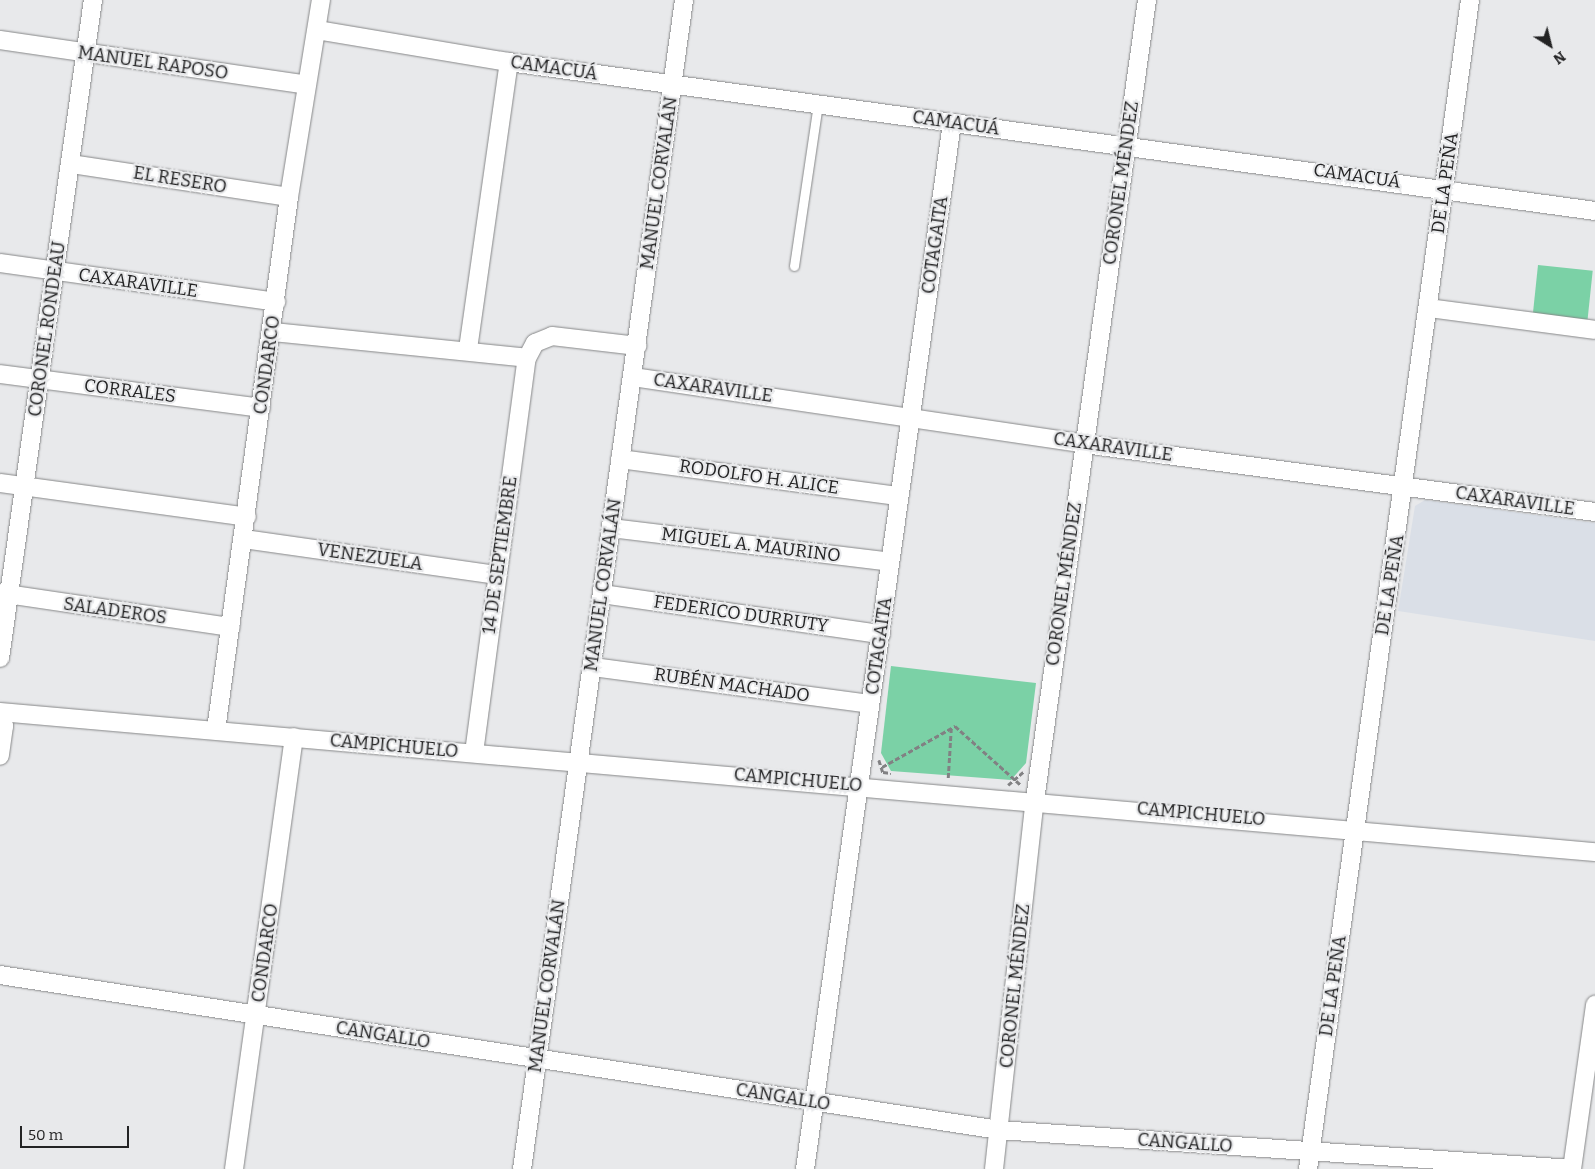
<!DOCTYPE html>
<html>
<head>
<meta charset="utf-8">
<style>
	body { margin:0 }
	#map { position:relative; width:1595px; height:1169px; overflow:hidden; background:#e8e9eb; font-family:Bitter,serif }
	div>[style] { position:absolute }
	.built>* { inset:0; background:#dadfe7 }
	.green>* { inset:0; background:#7bd1a6; transform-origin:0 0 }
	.path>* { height:2.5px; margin-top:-1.25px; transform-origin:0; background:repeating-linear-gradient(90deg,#818183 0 5px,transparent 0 7.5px) }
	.roads { filter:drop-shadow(0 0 1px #868788) drop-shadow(0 0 1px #868788) }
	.service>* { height:9px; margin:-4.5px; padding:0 4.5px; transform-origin:4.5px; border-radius:4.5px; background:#fff }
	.minor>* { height:18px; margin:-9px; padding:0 9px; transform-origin:9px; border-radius:9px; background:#fff }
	span { translate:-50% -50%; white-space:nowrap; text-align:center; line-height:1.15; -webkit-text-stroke:4px #e8e9eb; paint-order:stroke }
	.street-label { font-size:18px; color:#232324 }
	.north { position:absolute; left:1525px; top:20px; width:50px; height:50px; -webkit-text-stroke:4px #e8e9eb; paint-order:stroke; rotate:144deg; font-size:14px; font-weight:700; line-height:20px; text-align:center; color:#232324 }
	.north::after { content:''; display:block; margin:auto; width:18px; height:22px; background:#232324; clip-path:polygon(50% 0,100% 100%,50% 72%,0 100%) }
	.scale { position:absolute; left:20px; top:1126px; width:109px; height:22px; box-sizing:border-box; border:2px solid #232324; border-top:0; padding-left:6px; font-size:15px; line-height:18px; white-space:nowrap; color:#232324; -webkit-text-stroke:4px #e8e9eb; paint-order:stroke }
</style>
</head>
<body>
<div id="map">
	<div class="built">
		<i style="clip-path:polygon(1425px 500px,1595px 523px,1595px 641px,1398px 611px,1415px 506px)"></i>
	</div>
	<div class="green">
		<i style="left:1538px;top:265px;width:55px;height:49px;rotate:6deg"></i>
		<i style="clip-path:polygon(891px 666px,1036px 683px,1026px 763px,1011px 780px,891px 771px,881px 753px)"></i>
	</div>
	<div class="path">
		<i style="left:879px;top:760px;width:13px;rotate:72deg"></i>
		<i style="left:883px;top:772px;width:8px;rotate:7deg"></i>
		<i style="left:882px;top:767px;width:84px;rotate:-29.3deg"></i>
		<i style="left:955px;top:726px;width:89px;rotate:41.8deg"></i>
		<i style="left:948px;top:778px;width:49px;rotate:-86.5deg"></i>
		<i style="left:1008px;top:785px;width:20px;rotate:-41deg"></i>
	</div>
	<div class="roads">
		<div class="service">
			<i style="left:794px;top:266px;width:164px;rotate:-81.6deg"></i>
		</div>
		<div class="minor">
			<i style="left:317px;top:30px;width:195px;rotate:9.5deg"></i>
			<i style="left:509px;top:62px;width:1096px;rotate:7.81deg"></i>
			<i style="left:0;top:40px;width:310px;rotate:8.3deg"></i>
			<i style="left:71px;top:164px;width:220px;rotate:8.6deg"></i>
			<i style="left:0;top:263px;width:279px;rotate:8deg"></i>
			<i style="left:1429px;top:308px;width:167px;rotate:7.5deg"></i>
			<i style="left:273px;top:332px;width:255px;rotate:5.8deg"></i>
			<i style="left:527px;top:358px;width:17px;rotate:-62deg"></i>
			<i style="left:535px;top:343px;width:18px;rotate:-22deg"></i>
			<i style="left:552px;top:336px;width:86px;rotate:6.7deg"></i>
			<i style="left:468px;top:349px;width:290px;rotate:-81.9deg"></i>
			<i style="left:0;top:374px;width:263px;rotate:7.4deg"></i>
			<i style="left:633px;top:377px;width:456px;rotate:8.4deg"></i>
			<i style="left:1084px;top:444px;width:516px;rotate:7.58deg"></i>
			<i style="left:620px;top:459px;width:280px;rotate:7.6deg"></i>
			<i style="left:0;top:483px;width:249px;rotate:7.8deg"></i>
			<i style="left:611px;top:528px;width:281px;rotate:6.9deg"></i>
			<i style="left:244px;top:539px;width:256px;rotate:8.1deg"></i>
			<i style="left:0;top:593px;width:233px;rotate:8.4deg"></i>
			<i style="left:602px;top:594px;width:282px;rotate:8.2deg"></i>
			<i style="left:0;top:658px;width:665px;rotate:-81.96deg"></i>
			<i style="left:593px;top:667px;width:279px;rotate:7.6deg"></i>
			<i style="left:0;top:712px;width:1601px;rotate:5.02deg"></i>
			<i style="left:0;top:713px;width:14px;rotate:73deg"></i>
			<i style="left:4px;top:726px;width:30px;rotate:98deg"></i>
			<i style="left:216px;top:730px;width:538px;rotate:-82.2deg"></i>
			<i style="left:289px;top:197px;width:200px;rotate:-80.8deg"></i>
			<i style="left:474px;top:753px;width:399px;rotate:-82.4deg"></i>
			<i style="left:0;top:975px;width:1011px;rotate:8.82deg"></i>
			<i style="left:999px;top:1130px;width:574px;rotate:3.89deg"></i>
			<i style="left:234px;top:1169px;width:436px;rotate:-82.1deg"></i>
			<i style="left:522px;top:1169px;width:1180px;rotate:-82.11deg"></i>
			<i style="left:805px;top:1169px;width:1056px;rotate:-82deg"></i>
			<i style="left:994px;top:1169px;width:371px;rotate:-83.7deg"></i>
			<i style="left:1035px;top:800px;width:808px;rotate:-82.03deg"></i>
			<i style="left:1308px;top:1169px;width:1180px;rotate:-82.11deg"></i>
			<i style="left:1572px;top:1169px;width:166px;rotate:-82deg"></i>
		</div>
	</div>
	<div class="street-label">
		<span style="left:153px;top:63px;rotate:8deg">MANUEL RAPOSO</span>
		<span style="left:554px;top:68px;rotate:8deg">CAMACUÁ</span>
		<span style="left:956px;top:123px;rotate:8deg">CAMACUÁ</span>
		<span style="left:1357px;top:176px;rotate:8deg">CAMACUÁ</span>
		<span style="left:180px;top:180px;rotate:9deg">EL RESERO</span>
		<span style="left:659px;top:183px;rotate:-82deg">MANUEL CORVALÁN</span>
		<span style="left:1121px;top:183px;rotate:-82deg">CORONEL MÉNDEZ</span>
		<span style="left:1445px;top:183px;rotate:-82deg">DE LA PEÑA</span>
		<span style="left:935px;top:245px;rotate:-82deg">COTAGAITA</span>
		<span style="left:138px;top:283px;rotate:8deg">CAXARAVILLE</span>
		<span style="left:47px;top:329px;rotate:-82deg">CORONEL RONDEAU</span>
		<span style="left:267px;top:365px;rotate:-82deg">CONDARCO</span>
		<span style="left:713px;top:388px;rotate:8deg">CAXARAVILLE</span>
		<span style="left:130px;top:391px;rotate:7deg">CORRALES</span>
		<span style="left:1113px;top:447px;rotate:8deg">CAXARAVILLE</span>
		<span style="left:759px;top:477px;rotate:8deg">RODOLFO H. ALICE</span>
		<span style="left:1515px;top:501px;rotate:8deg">CAXARAVILLE</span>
		<span style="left:751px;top:545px;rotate:7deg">MIGUEL A. MAURINO</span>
		<span style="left:500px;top:555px;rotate:-82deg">14 DE SEPTIEMBRE</span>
		<span style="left:370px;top:557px;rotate:8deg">VENEZUELA</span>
		<span style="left:1064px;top:584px;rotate:-82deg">CORONEL MÉNDEZ</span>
		<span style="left:603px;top:585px;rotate:-82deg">MANUEL CORVALÁN</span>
		<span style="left:1390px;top:585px;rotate:-81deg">DE LA PEÑA</span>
		<span style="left:115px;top:611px;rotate:8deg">SALADEROS</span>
		<span style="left:741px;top:614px;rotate:8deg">FEDERICO DURRUTY</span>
		<span style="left:879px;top:646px;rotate:-82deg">COTAGAITA</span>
		<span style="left:732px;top:685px;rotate:8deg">RUBÉN MACHADO</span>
		<span style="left:394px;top:746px;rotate:5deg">CAMPICHUELO</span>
		<span style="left:798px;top:780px;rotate:5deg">CAMPICHUELO</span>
		<span style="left:1201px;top:814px;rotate:5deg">CAMPICHUELO</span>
		<span style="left:265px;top:953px;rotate:-82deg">CONDARCO</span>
		<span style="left:547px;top:986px;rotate:-82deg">MANUEL CORVALÁN</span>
		<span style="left:1015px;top:986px;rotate:-84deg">CORONEL MÉNDEZ</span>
		<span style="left:1333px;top:986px;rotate:-82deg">DE LA PEÑA</span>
		<span style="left:383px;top:1035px;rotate:9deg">CANGALLO</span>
		<span style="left:783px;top:1097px;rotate:9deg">CANGALLO</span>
		<span style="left:1185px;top:1143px;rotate:4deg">CANGALLO</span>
	</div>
	<div class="north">N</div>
	<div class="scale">50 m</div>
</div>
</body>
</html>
